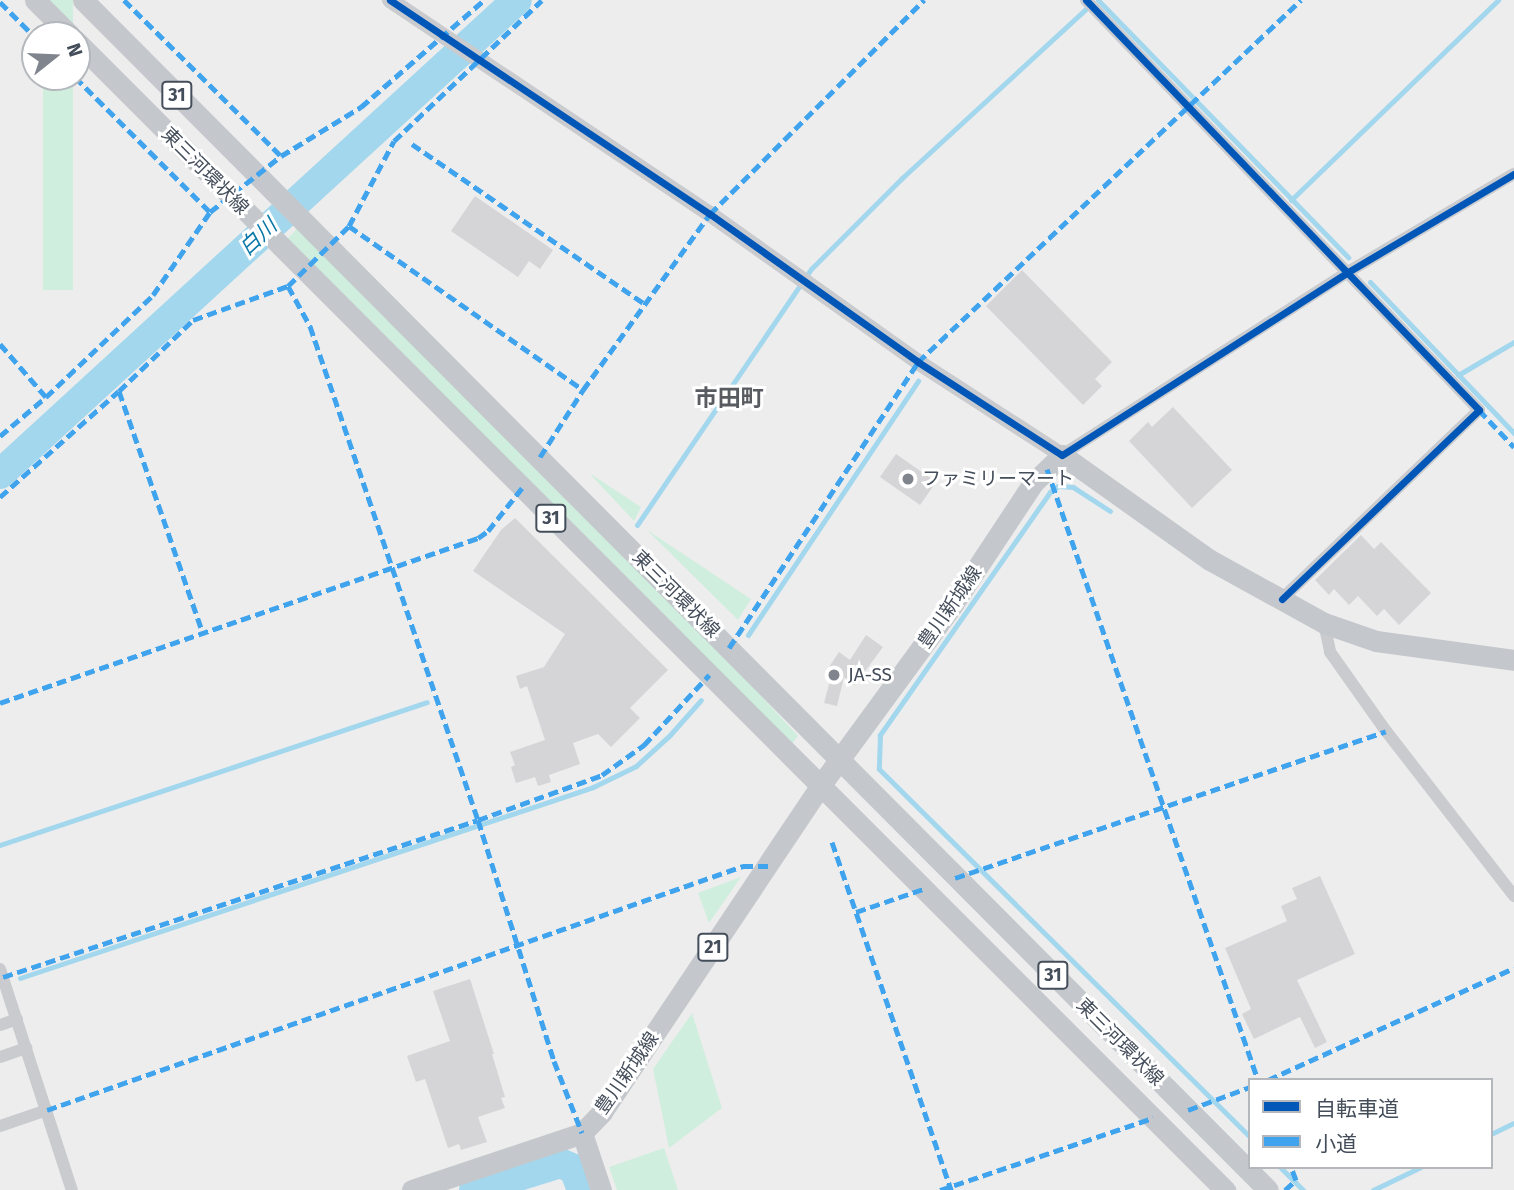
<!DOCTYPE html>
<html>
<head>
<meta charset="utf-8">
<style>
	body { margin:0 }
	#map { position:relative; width:1514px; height:1190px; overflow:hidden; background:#eeeded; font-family:"Fira Sans","Noto Sans JP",sans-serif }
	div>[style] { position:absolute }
	.green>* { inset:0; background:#d0eede; transform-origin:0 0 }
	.stream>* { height:5px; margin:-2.5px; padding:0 2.5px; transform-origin:2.5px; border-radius:2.5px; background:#a3d7ed }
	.river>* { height:30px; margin:-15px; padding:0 15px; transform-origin:15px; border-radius:15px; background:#a3d7ed }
	.building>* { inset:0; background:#d5d5d7; transform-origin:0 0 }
	.minor>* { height:12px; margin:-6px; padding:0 6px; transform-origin:6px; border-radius:6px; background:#c9cbce }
	.tertiary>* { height:16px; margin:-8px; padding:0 8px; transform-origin:8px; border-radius:8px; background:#c9cbce }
	.primary>* { height:21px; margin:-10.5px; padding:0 10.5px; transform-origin:10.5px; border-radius:10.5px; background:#c4c8cc }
	.quiet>* { height:5px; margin-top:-2.5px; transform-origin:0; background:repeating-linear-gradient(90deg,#3fa4ed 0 10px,transparent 0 15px) }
	.cycleway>* { height:7px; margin:-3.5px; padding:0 3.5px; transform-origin:3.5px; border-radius:3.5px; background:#0057b8 }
	.dots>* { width:19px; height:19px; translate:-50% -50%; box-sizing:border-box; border:4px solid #fff; border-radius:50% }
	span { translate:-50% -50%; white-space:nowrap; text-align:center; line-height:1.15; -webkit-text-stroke:6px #fff; paint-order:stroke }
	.shield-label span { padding:2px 5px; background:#fff; border:2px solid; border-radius:5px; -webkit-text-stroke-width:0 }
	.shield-label { font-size:18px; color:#444d5a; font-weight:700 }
	.street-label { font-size:19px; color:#444d5a }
	.poi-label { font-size:19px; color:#444d5a }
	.left { translate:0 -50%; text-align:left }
	.water-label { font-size:21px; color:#0978a8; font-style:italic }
	.quarter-label { font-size:23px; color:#585c61; font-weight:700 }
	.legend { position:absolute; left:1248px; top:1078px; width:245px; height:91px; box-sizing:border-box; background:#fff; border:2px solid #b4b8bd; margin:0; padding:9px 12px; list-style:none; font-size:21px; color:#444d5a }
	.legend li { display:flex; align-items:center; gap:14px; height:35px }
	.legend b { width:35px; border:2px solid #b4b8bd }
	.north { position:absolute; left:21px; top:21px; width:70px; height:70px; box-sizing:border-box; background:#fff; border:2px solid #b4b8bd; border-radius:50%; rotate:72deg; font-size:19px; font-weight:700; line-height:28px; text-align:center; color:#444d5a }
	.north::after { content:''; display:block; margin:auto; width:24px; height:32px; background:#80858d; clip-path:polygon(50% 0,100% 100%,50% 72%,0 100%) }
</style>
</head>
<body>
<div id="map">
	<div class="green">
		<i style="left:43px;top:0;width:30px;height:290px"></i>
		<i style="clip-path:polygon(299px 227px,674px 600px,798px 736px,789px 748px,285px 241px)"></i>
		<i style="clip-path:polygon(589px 473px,641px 507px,634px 521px)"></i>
		<i style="clip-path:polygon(647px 530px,751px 599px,738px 620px)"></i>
		<i style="clip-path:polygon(741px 877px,709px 923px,698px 893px)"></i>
		<i style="clip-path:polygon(692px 1013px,722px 1108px,669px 1148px,653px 1069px)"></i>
		<i style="clip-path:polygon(664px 1148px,678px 1190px,617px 1190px,609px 1167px)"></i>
	</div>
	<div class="stream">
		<i style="left:1098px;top:0;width:359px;rotate:45.8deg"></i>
		<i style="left:1291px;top:200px;width:288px;rotate:-44deg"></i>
		<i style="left:1370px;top:282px;width:209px;rotate:46.4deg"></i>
		<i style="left:1458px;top:375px;width:65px;rotate:-30.5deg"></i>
		<i style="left:1110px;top:511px;width:44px;rotate:-147deg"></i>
		<i style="left:1073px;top:487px;width:15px;rotate:-176deg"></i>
		<i style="left:1058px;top:486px;width:10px;rotate:143deg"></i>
		<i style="left:1050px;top:492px;width:297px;rotate:125deg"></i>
		<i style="left:880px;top:735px;width:34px;rotate:92deg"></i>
		<i style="left:879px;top:769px;width:523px;rotate:44.77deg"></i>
		<i style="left:637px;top:525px;width:310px;rotate:-55.8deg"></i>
		<i style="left:811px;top:269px;width:129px;rotate:-45deg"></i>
		<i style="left:902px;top:178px;width:251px;rotate:-42.6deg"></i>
		<i style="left:748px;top:635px;width:306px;rotate:-56.2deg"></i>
		<i style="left:0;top:845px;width:450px;rotate:-18.5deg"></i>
		<i style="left:20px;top:978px;width:604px;rotate:-18.43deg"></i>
		<i style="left:593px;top:787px;width:48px;rotate:-26deg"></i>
		<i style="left:636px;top:766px;width:45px;rotate:-42.3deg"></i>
		<i style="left:669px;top:736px;width:48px;rotate:-48.4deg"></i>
		<i style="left:1491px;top:1134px;width:25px;rotate:-26deg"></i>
		<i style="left:1280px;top:1167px;width:33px;rotate:45deg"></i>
		<i style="left:1373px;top:1190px;width:53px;rotate:-25.6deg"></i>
	</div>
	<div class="river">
		<i style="left:0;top:474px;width:701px;rotate:-42.52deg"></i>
		<i style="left:474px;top:1190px;width:90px;rotate:-17.4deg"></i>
		<i style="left:560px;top:1163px;width:15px;rotate:23deg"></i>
		<i style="left:574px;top:1169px;width:22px;rotate:69deg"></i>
	</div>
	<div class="building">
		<i style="clip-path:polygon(475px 196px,553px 250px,540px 269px,529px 261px,518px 277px,451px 231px)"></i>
		<i style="clip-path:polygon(1022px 270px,1112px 362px,1095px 379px,1102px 386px,1083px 405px,986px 306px)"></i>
		<i style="clip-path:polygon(1173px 407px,1232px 470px,1192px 508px,1129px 441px,1148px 422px,1152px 427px)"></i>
		<i style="left:896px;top:454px;width:49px;height:28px;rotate:35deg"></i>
		<i style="clip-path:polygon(515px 518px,668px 670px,630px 708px,640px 718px,611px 747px,598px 734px,573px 743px,580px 764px,549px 775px,551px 782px,538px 786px,535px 777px,516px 783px,511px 767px,515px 765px,510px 752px,545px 740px,527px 686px,520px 689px,516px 676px,544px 667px,565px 634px,473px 571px,501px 530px)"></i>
		<i style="clip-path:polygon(1361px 535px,1374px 549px,1381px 542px,1431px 593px,1399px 625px,1384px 609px,1377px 616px,1358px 596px,1349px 605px,1334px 589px,1329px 595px,1315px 580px)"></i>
		<i style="clip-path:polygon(866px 635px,883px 647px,855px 685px,844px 677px,837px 706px,824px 703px,833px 669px,829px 667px,839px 652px,850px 660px)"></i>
		<i style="clip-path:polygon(1320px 876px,1355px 954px,1297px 980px,1327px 1042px,1315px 1048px,1300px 1017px,1254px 1039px,1242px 1014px,1251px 1009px,1225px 948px,1287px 921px,1281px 906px,1297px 899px,1292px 888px)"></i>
		<i style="clip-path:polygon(470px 979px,494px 1054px,492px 1054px,505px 1097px,501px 1098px,505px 1108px,478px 1117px,487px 1142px,461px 1150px,459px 1144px,448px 1148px,425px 1079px,416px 1082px,407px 1056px,450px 1041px,433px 991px)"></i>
	</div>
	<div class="minor">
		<i style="left:1086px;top:0;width:568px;rotate:46.21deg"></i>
		<i style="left:1479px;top:410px;width:273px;rotate:136.2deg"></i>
		<i style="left:1062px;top:455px;width:340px;rotate:-32.6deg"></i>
		<i style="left:1348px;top:272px;width:193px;rotate:-30.6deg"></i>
		<i style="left:1324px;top:623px;width:30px;rotate:78deg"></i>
		<i style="left:1330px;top:652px;width:97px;rotate:54.7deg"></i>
		<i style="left:1386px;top:731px;width:209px;rotate:52.2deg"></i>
		<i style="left:0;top:969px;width:232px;rotate:72deg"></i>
		<i style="left:0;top:1025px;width:18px;rotate:-19deg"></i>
		<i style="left:0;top:1057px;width:28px;rotate:-19deg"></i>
		<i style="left:0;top:1126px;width:50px;rotate:-18.8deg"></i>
	</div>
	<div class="tertiary">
		<i style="left:390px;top:0;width:385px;rotate:33.8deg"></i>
		<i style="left:710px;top:214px;width:255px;rotate:35.4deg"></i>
		<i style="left:918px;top:362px;width:171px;rotate:32.9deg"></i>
	</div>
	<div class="primary">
		<i style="left:35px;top:0;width:49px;rotate:45deg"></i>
		<i style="left:83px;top:0;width:1679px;rotate:45.12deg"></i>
		<i style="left:77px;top:42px;width:1624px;rotate:45deg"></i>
		<i style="left:582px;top:1133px;width:60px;rotate:71.6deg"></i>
		<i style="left:412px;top:1190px;width:179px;rotate:-18.5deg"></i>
		<i style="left:582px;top:1133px;width:29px;rotate:-46deg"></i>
		<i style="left:602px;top:1112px;width:392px;rotate:-56.2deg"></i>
		<i style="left:820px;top:786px;width:225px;rotate:-53.8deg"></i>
		<i style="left:953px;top:604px;width:145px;rotate:-56.5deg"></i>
		<i style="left:1033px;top:483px;width:40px;rotate:-44deg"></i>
		<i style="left:1062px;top:455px;width:181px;rotate:35.4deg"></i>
		<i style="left:1210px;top:560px;width:130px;rotate:28.9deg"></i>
		<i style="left:1324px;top:623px;width:55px;rotate:19.1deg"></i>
		<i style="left:1376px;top:641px;width:139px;rotate:7.8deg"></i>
	</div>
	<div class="quiet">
		<i style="left:124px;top:0;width:221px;rotate:44.8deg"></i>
		<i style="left:0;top:2px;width:49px;rotate:45deg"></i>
		<i style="left:75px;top:77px;width:191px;rotate:45deg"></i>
		<i style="left:412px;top:144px;width:283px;rotate:34.5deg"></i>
		<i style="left:349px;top:226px;width:286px;rotate:35deg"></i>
		<i style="left:288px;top:286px;width:46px;rotate:61.2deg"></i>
		<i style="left:310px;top:326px;width:522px;rotate:71.22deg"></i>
		<i style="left:478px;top:820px;width:253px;rotate:72.5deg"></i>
		<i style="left:554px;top:1061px;width:77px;rotate:68.7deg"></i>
		<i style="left:0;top:344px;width:70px;rotate:49deg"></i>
		<i style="left:119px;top:391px;width:256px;rotate:70.9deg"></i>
		<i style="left:1479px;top:410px;width:51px;rotate:46.6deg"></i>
		<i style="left:0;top:436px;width:60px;rotate:-40.3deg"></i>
		<i style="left:46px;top:397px;width:148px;rotate:-43.6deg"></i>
		<i style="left:153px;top:295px;width:101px;rotate:-55.5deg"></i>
		<i style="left:210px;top:212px;width:90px;rotate:-38.3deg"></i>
		<i style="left:281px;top:156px;width:94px;rotate:-31.5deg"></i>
		<i style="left:361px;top:107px;width:163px;rotate:-41deg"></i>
		<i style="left:540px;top:457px;width:80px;rotate:-57.3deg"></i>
		<i style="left:583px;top:390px;width:217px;rotate:-54.2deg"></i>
		<i style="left:710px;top:214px;width:303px;rotate:-45deg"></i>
		<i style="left:1047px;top:469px;width:646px;rotate:70.95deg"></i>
		<i style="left:0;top:497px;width:159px;rotate:-41.7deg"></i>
		<i style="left:119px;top:391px;width:103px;rotate:-43.8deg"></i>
		<i style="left:193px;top:320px;width:101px;rotate:-19.7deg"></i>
		<i style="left:288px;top:286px;width:86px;rotate:-44.5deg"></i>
		<i style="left:349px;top:226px;width:96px;rotate:-62.1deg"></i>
		<i style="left:394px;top:141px;width:204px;rotate:-43.6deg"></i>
		<i style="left:729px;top:648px;width:343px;rotate:-56.5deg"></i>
		<i style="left:918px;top:362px;width:527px;rotate:-43.39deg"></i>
		<i style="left:0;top:703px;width:506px;rotate:-19.04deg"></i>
		<i style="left:478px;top:538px;width:12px;rotate:-35deg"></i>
		<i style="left:488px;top:531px;width:55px;rotate:-51.7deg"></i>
		<i style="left:832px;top:842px;width:368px;rotate:71.1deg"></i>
		<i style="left:955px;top:878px;width:455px;rotate:-18.8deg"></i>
		<i style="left:856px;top:912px;width:71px;rotate:-18.9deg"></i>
		<i style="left:3px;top:977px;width:500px;rotate:-18.29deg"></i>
		<i style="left:478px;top:820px;width:132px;rotate:-19.9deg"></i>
		<i style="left:602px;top:775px;width:52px;rotate:-35.5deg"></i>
		<i style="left:644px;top:745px;width:96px;rotate:-47.1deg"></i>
		<i style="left:1268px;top:1080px;width:270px;rotate:-24.5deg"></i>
		<i style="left:47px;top:1110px;width:738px;rotate:-19.32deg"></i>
		<i style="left:743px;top:866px;width:26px"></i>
		<i style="left:1188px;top:1110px;width:66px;rotate:-20.4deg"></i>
		<i style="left:940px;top:1190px;width:225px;rotate:-18.7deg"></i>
		<i style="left:1285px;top:1190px;width:15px;rotate:-42deg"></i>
		<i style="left:1296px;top:1180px;width:14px;rotate:-111deg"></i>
	</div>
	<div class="cycleway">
		<i style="left:390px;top:0;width:385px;rotate:33.8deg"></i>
		<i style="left:710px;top:214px;width:255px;rotate:35.4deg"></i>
		<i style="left:918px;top:362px;width:171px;rotate:32.9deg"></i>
		<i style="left:1062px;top:455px;width:340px;rotate:-32.6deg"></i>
		<i style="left:1348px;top:272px;width:193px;rotate:-30.6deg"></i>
		<i style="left:1086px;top:0;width:568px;rotate:46.21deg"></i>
		<i style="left:1479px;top:410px;width:273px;rotate:136.2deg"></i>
	</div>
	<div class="dots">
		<i style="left:908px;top:479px;background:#80858d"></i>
		<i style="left:834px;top:675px;background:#80858d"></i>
	</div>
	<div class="shield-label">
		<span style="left:177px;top:95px">31</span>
		<span style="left:551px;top:518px">31</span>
		<span style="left:713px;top:947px">21</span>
		<span style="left:1053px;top:975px">31</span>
	</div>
	<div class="street-label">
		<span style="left:205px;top:171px;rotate:45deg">東三河環状線</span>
		<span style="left:676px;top:594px;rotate:45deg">東三河環状線</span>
		<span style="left:950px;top:607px;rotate:-55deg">豊川新城線</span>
		<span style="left:1120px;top:1042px;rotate:45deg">東三河環状線</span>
		<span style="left:627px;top:1073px;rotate:-55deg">豊川新城線</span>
	</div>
	<div class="poi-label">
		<span class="left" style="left:922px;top:479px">ファミリーマート</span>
		<span class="left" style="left:848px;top:675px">JA-SS</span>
	</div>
	<div class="water-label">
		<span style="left:258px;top:237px;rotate:-43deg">白川</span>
	</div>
	<div class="quarter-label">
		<span style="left:729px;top:398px">市田町</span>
	</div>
	<ul class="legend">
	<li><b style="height:9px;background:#0057b8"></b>自転車道</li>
	<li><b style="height:9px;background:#3fa4ed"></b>小道</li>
	</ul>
	<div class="north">N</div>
</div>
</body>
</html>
